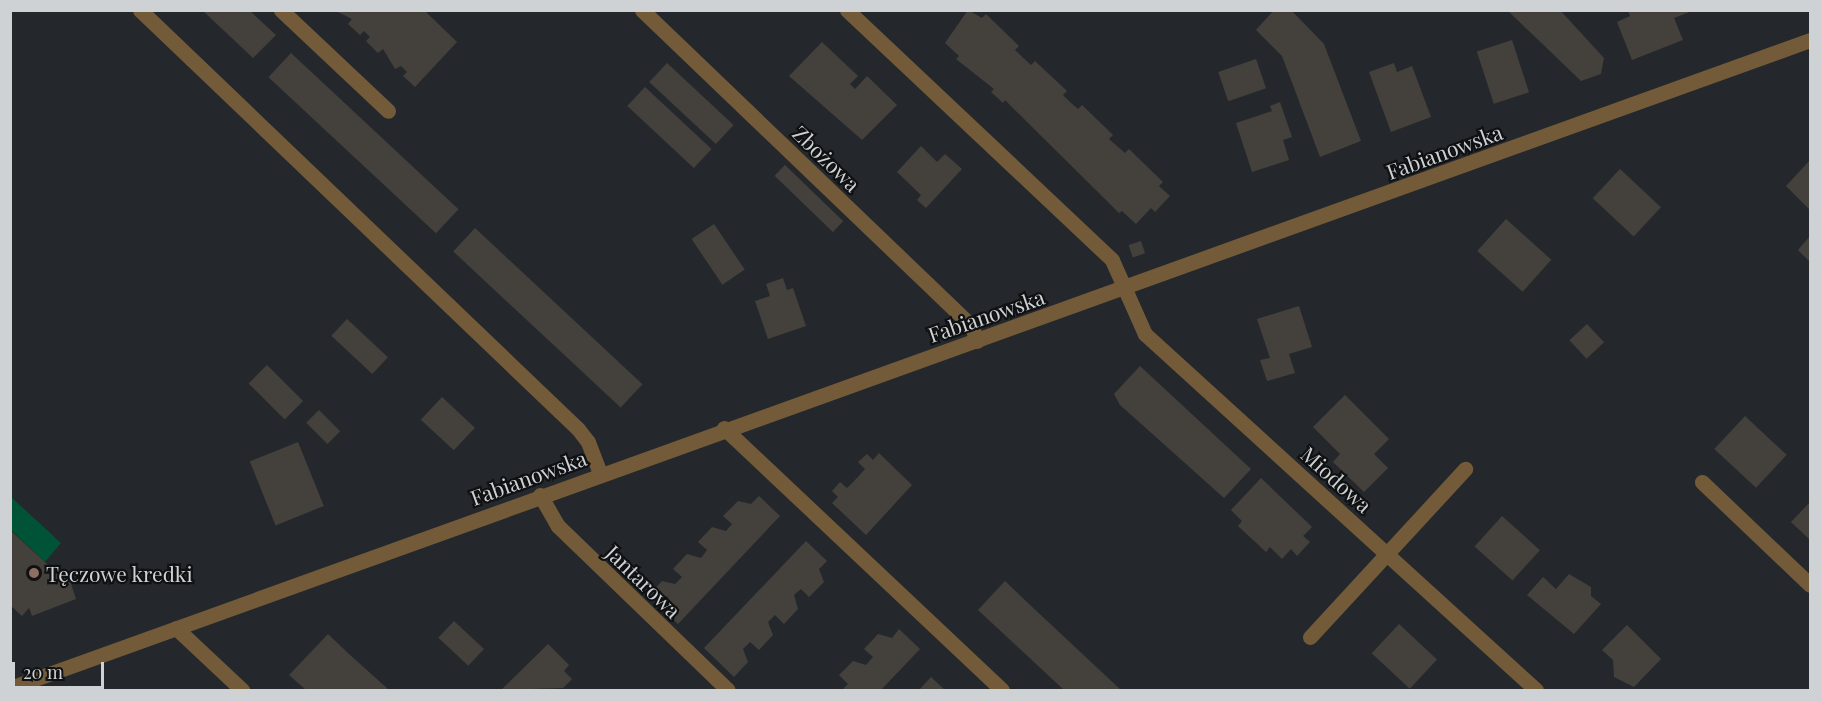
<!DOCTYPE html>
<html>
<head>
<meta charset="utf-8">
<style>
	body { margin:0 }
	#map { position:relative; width:1821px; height:701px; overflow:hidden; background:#24282c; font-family:"Playfair Display",serif }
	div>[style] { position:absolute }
	.green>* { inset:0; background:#005336 }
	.building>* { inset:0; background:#44403b; transform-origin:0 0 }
	.minor>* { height:15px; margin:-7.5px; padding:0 7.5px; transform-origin:7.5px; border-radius:7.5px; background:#735b3a }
	.dots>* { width:16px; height:16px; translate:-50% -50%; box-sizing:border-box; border:3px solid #0f1112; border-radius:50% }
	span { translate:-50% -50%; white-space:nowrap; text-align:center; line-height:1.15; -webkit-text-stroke:4.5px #0f1112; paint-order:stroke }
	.street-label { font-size:21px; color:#cfd2d4 }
	.poi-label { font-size:21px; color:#cfd2d4 }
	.left { translate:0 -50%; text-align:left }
	.frame { position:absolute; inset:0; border:12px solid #cfd2d4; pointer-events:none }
	.scale { position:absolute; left:12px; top:662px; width:92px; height:27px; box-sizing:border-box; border:3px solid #cfd2d4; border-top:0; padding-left:8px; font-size:18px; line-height:21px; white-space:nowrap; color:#cfd2d4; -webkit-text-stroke:4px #0f1112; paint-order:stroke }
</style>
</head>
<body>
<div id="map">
	<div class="green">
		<i style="clip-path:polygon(10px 496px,61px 543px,45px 562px,11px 530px)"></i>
	</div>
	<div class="building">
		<i style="clip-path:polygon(202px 10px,249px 10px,276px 35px,253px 58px)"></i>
		<i style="clip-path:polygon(334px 10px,424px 10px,457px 42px,415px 87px,403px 76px,407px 72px,401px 66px,395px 69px,383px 49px,378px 53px,366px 41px,370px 37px,364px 31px,360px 35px,348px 24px,352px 19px)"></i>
		<i style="clip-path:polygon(968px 10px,982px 18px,986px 14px,1019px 46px,1015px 50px,1031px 65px,1035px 61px,1067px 91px,1063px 95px,1070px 102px,1078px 109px,1082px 105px,1113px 135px,1109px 139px,1125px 153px,1129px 149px,1163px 182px,1159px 186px,1170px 196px,1155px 212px,1151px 208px,1136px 224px,1122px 211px,1119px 213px,1005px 100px,1003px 103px,991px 92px,994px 89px,956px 59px,959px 56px,945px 43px)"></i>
		<i style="clip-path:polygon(1274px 10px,1291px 10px,1324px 44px,1361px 141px,1320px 157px,1282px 56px,1256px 30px)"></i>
		<i style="clip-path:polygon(1507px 10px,1560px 10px,1604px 58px,1601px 74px,1581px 81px)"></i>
		<i style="clip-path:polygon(1628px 10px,1691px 10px,1692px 11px,1674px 18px,1683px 40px,1632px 60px,1617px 22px,1630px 16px)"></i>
		<i style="left:1512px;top:40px;width:55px;height:37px;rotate:72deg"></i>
		<i style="clip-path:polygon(822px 42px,858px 76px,850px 84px,855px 89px,867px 76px,897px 105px,862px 140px,789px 76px)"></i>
		<i style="left:291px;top:53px;width:229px;height:33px;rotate:43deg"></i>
		<i style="left:1256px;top:59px;width:31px;height:40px;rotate:71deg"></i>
		<i style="left:667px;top:63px;width:91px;height:26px;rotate:43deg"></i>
		<i style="clip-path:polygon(1394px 63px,1397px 72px,1412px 66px,1431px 117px,1391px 132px,1369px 72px)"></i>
		<i style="left:645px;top:87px;width:91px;height:26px;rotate:43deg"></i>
		<i style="clip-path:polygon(1280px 102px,1292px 137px,1283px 140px,1289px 160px,1252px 172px,1236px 123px,1272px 111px,1270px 106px)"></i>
		<i style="clip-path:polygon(921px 146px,937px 162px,945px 154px,962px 169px,926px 208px,917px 200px,921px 195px,897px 172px)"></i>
		<i style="clip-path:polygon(1810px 160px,1810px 210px,1786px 186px)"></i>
		<i style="left:785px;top:165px;width:81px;height:15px;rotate:44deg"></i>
		<i style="left:1620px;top:169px;width:56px;height:40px;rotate:43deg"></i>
		<i style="left:1506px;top:219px;width:61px;height:43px;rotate:42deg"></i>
		<i style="left:714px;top:224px;width:55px;height:27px;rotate:56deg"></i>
		<i style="left:475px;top:228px;width:229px;height:32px;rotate:43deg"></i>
		<i style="clip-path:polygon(1810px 236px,1810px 262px,1798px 250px)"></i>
		<i style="left:1141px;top:241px;width:13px;height:13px;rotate:72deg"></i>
		<i style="clip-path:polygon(783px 278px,787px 290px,793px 288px,806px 326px,768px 339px,755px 301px,770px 296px,766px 284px)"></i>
		<i style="clip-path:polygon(1299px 306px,1312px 347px,1289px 354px,1295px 373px,1267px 381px,1260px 360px,1270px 358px,1257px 319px)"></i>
		<i style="left:347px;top:319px;width:56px;height:23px;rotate:43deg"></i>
		<i style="left:1587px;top:324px;width:25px;height:24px;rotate:47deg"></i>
		<i style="left:267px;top:365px;width:51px;height:26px;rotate:45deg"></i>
		<i style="clip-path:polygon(1140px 366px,1251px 469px,1224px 498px,1120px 405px,1114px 394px)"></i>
		<i style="clip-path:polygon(1345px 395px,1389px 439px,1374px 454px,1388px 468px,1364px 492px,1333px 462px,1340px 454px,1313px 427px)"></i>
		<i style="left:442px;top:397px;width:45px;height:31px;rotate:43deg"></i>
		<i style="left:319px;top:410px;width:30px;height:18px;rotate:45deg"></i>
		<i style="left:1745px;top:416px;width:57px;height:45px;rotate:43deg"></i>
		<i style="left:298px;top:442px;width:69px;height:52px;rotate:68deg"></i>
		<i style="clip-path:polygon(879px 453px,912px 485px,866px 535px,832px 503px,838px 497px,832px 491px,840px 482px,847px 488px,856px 479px,865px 469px,858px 462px,867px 454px,873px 460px)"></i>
		<i style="clip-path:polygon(1261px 478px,1312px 527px,1303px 536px,1310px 542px,1297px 556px,1291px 549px,1282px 559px,1270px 547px,1266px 552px,1238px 526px,1242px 521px,1231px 510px)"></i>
		<i style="clip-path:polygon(759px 496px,780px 516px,678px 624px,648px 596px,662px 581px,675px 584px,682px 577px,673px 569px,687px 554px,701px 558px,707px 550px,698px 542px,712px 527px,726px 531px,732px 524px,723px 516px,738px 501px,751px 504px)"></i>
		<i style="clip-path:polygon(1810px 502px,1810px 540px,1791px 522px)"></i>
		<i style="left:1502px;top:516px;width:51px;height:41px;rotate:42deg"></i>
		<i style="clip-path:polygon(10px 530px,58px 574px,67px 571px,76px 599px,32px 616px,29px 608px,22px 616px,10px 605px)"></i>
		<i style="clip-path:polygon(806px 541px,827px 561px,819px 569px,824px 582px,809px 597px,801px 589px,794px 595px,798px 609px,784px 624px,775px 615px,768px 622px,773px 635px,759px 650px,750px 642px,743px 649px,748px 662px,734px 677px,704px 648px)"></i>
		<i style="clip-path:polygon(1569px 574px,1591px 587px,1591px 596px,1601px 604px,1574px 634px,1527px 595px,1543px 577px,1556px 589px)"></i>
		<i style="clip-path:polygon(1005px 581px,1029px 604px,1121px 690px,1064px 690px,1050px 677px,978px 610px)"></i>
		<i style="left:454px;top:621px;width:41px;height:23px;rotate:43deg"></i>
		<i style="left:1399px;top:624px;width:52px;height:40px;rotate:43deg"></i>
		<i style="clip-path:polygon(1627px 625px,1661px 659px,1634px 687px,1614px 677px,1613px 660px,1602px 650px)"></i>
		<i style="clip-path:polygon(899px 629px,920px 649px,881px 690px,842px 690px,848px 684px,839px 675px,853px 661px,866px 665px,873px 657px,864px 649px,878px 634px,892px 638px)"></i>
		<i style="clip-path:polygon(328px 634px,349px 654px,389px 690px,306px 690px,289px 675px)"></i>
		<i style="clip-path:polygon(548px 644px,569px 665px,564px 671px,572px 679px,563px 688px,501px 690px)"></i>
		<i style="clip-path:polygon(931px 677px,945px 690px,919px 690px)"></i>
	</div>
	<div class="minor">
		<i style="left:140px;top:10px;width:606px;rotate:43.73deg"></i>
		<i style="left:578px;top:429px;width:16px;rotate:52deg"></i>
		<i style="left:588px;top:442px;width:33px;rotate:69deg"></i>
		<i style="left:281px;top:10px;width:147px;rotate:43.3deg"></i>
		<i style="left:642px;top:10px;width:455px;rotate:43.8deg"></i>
		<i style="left:971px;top:325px;width:17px;rotate:69deg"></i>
		<i style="left:847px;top:10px;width:364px;rotate:43.3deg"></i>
		<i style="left:1112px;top:260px;width:81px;rotate:66deg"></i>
		<i style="left:1145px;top:334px;width:529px;rotate:42.32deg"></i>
		<i style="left:724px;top:428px;width:382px;rotate:43.3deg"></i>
		<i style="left:1702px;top:482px;width:149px;rotate:43.6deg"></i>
		<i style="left:540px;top:495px;width:36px;rotate:60deg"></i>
		<i style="left:558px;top:526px;width:236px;rotate:44deg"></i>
		<i style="left:176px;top:628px;width:91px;rotate:43.2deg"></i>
		<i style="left:1310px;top:637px;width:229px;rotate:-47.3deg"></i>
		<i style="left:10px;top:688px;width:1913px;rotate:-19.8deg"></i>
	</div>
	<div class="dots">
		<i style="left:34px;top:573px;background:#8d6e63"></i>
	</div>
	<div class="street-label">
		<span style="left:1444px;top:151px;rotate:-20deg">Fabianowska</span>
		<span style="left:827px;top:158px;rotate:44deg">Zbożowa</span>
		<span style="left:986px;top:315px;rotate:-19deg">Fabianowska</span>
		<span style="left:528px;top:477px;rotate:-20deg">Fabianowska</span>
		<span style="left:1337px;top:479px;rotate:42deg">Miodowa</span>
		<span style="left:644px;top:581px;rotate:44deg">Jantarowa</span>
	</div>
	<div class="poi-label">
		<span class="left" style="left:46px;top:573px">Tęczowe kredki</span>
	</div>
	<div class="frame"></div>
	<div class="scale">20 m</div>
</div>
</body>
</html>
